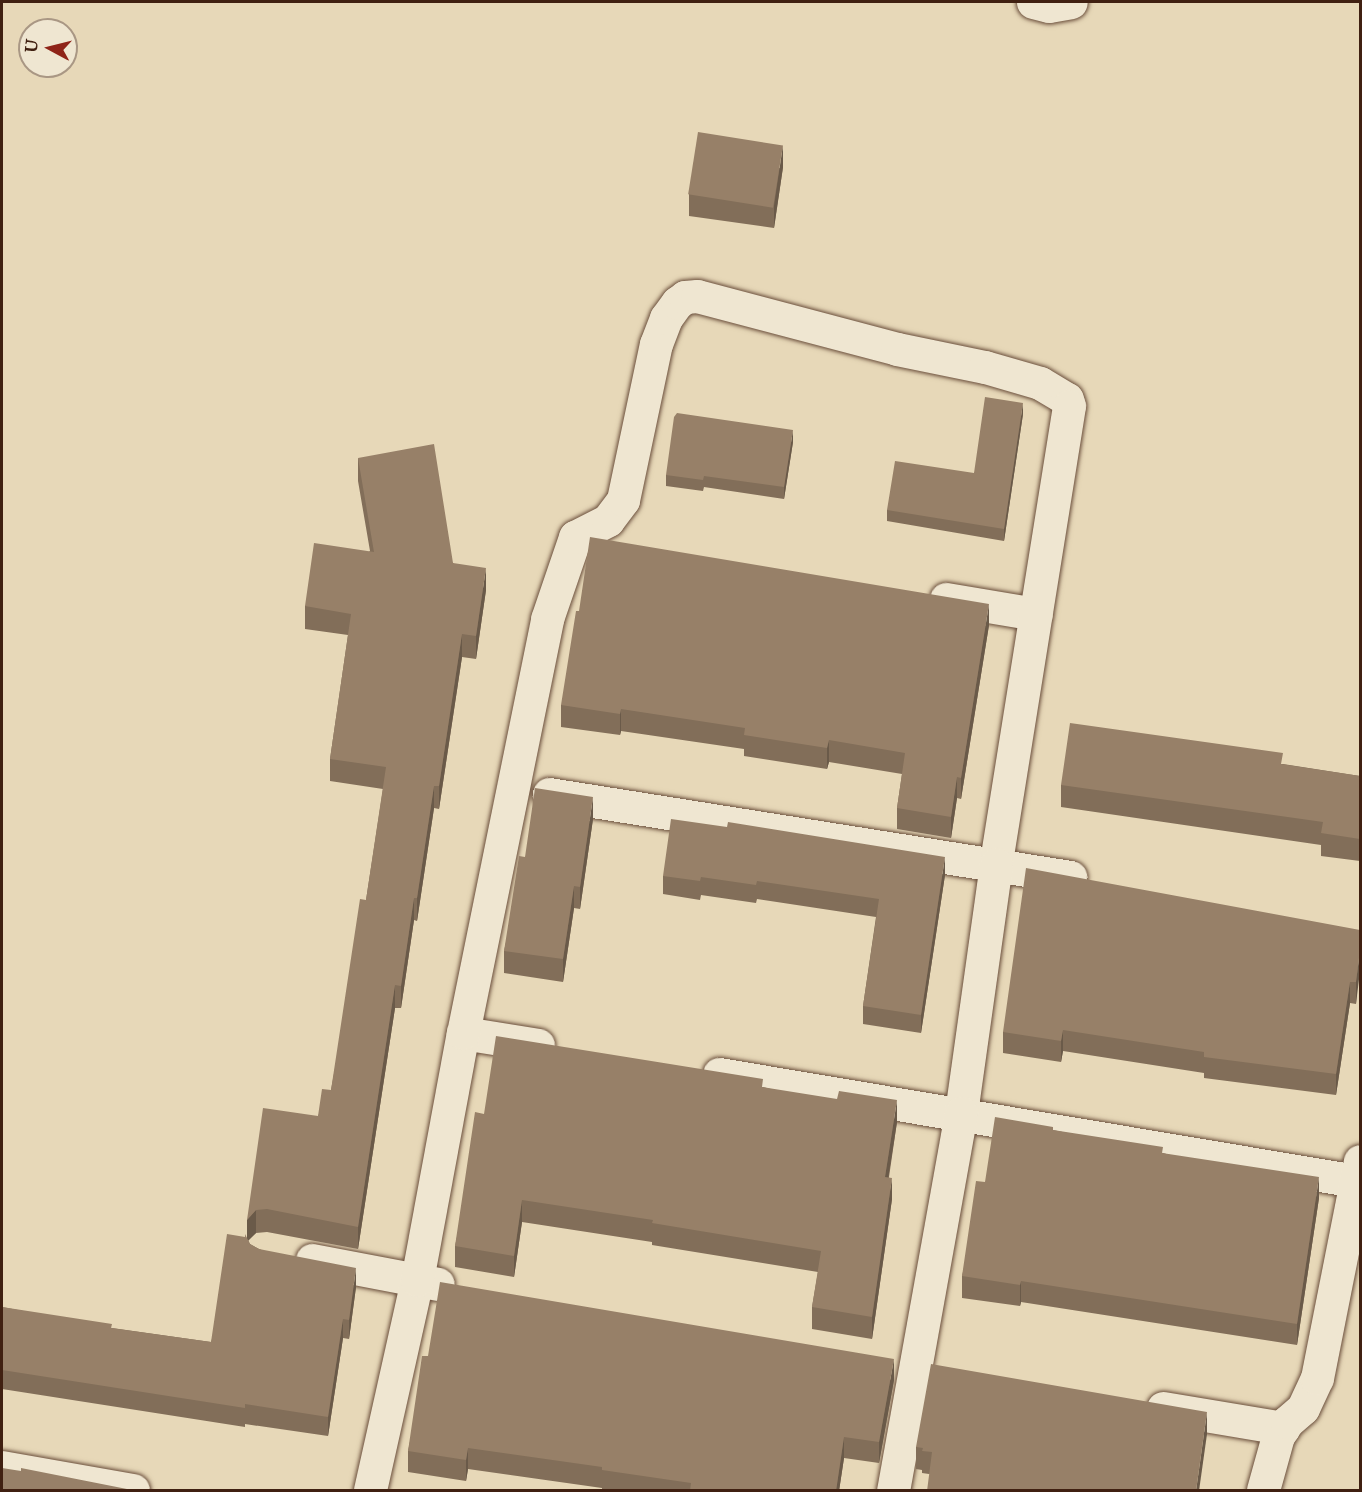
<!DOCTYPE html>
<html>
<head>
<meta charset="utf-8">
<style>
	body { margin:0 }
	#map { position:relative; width:1362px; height:1492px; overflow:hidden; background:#e7d8b8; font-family:"IM FELL Double Pica",serif }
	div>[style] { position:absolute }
	.roads { filter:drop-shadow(0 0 2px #6a4e3b) drop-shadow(0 0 2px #6a4e3b) }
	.minor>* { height:33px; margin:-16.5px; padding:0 16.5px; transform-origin:16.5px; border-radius:16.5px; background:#efe6d1 }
	.wall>* { inset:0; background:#826e59 }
	.shaded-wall>* { inset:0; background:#6a5a49 }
	.building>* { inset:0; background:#978068; transform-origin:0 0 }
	span { translate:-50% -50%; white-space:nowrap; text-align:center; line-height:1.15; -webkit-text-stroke:5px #efe6d1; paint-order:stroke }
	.frame { position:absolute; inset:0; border:3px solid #402011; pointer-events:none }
	.north { position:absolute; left:18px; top:18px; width:60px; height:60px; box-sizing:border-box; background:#efe6d1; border:2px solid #a99784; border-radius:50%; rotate:277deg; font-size:16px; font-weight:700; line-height:24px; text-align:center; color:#402011 }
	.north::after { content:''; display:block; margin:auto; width:21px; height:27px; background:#8f2418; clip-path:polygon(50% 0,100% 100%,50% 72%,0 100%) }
</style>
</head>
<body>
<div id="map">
	<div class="roads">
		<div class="minor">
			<i style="left:1033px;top:2px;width:16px;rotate:14deg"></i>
			<i style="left:1049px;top:6px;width:22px;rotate:-10deg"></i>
			<i style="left:946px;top:599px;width:91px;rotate:9.5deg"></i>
			<i style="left:549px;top:794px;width:528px;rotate:9.05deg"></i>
			<i style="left:463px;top:1033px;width:76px;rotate:9.1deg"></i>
			<i style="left:719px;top:1074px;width:646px;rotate:9.54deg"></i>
			<i style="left:312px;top:1260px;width:128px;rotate:10.8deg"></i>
			<i style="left:1163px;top:1408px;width:122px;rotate:9.5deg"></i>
			<i style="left:2px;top:1467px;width:133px;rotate:10deg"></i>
			<i style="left:370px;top:1490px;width:215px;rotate:-77.4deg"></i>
			<i style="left:417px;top:1280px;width:251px;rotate:-79.5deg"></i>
			<i style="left:463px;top:1033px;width:422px;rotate:-78.5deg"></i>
			<i style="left:547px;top:619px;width:87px;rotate:-71.1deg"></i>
			<i style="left:575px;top:537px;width:37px;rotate:-27deg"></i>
			<i style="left:608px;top:520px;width:25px;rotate:-53deg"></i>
			<i style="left:623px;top:500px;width:159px;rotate:-78.1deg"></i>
			<i style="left:656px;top:344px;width:28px;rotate:-69deg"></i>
			<i style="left:666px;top:318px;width:19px;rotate:-54deg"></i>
			<i style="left:677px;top:303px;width:10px;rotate:-37deg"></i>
			<i style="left:685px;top:297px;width:12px;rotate:-5deg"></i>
			<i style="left:697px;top:296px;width:207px;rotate:14.8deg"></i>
			<i style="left:897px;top:349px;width:90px;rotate:11.6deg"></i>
			<i style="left:985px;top:367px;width:57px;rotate:16.2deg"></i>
			<i style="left:1040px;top:383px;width:31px;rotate:31deg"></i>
			<i style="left:1067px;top:399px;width:7px;rotate:74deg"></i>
			<i style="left:1069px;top:406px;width:464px;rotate:99.1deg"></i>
			<i style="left:996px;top:864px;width:251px;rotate:98deg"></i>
			<i style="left:961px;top:1113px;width:383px;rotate:100.2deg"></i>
			<i style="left:1263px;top:1490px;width:56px;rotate:-74.5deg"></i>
			<i style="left:1278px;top:1436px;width:17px;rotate:-57deg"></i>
			<i style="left:1287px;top:1422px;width:21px;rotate:-41deg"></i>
			<i style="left:1303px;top:1408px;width:33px;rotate:-65deg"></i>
			<i style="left:1317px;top:1378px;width:221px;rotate:-78.8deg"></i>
		</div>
	</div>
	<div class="wall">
		<i style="clip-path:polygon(783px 167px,774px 228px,689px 216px,689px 194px)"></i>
		<i style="clip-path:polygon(1023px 414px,1004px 541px,887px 521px,887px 510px,974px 473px)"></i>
		<i style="clip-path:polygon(793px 442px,784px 499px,704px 487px,703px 491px,666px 486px,666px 475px)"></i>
		<i style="clip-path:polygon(358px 458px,453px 563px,486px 590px,476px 659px,462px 657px,439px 809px,434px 808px,417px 921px,414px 920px,401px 1008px,395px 1008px,358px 1249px,267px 1232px,256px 1233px,248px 1240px,250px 1244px,259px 1249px,356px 1287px,349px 1339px,343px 1338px,328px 1436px,245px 1424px,245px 1427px,2px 1389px,2px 1307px,112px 1328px,211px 1342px,247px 1237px,247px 1220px,318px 1116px,331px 1090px,366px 900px,383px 789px,330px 781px,330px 759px,348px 635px,305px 629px,305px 606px,370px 551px,358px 481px)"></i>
		<i style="clip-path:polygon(989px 625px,961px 799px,957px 798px,951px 838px,897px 829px,897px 808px,902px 774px,829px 762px,827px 769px,744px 756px,744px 749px,621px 731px,620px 735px,561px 727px,561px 705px)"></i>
		<i style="clip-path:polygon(1283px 764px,1360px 776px,1360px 861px,1321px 856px,1321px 845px,1061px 807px,1061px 785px)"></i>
		<i style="clip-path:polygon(593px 819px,580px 909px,574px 908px,563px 982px,504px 973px,504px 951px,525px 857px)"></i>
		<i style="clip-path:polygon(945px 875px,921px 1033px,863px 1024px,863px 1006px,876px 917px,757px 899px,756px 903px,701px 895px,700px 900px,663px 894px,663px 876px)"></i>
		<i style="clip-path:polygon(1360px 930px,1356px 1004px,1350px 1003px,1336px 1095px,1204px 1078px,1204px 1073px,1063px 1051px,1061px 1062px,1003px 1053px,1003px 1032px)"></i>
		<i style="clip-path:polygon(763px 1087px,897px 1122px,889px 1177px,892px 1199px,872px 1339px,812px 1329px,812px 1307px,818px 1272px,652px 1245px,652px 1242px,522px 1222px,514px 1277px,455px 1267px,455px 1246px,484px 1114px)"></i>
		<i style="clip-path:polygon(1053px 1130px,1163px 1153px,1319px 1198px,1297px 1345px,1021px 1302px,1020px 1306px,962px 1298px,962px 1276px,985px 1182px)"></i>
		<i style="clip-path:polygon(428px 1356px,894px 1380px,879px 1463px,844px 1458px,839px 1491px,602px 1491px,602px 1488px,468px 1469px,466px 1481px,408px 1472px,408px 1451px)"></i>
		<i style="clip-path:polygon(1207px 1434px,929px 1474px,922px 1473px,922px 1470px,916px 1469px,916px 1447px)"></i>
	</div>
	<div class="shaded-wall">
		<i style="clip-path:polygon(783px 145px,783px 167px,774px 228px,774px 206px)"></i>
		<i style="clip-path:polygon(1023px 403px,1023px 414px,1004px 541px,1004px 529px)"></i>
		<i style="clip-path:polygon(793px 430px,793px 442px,784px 499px,784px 487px)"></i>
		<i style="clip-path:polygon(486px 568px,486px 590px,476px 659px,476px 636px)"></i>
		<i style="clip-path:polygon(989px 604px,989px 625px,961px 799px,961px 778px)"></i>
		<i style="clip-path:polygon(462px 634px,462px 657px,439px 809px,439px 786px)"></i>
		<i style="clip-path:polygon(621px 709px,621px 731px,620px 735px,620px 714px)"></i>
		<i style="clip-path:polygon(829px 740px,829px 762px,827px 769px,827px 748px)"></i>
		<i style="clip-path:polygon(957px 777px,957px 798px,951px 838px,951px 817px)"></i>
		<i style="clip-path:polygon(434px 786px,434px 808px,417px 921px,417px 898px)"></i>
		<i style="clip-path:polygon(593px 797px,593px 819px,580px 909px,580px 887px)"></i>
		<i style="clip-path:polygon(945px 857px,945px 875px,921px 1033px,921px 1015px)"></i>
		<i style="clip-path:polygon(574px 886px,574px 908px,563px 982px,563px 959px)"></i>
		<i style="clip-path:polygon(414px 898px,414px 920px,401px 1008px,401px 986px)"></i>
		<i style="clip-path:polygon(1360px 950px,1360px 971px,1356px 1004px,1356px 982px)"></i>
		<i style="clip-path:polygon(1350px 982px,1350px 1003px,1336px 1095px,1336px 1074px)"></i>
		<i style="clip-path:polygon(395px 985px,395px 1008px,358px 1249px,358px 1227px)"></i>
		<i style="clip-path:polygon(1063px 1030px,1063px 1051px,1061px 1062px,1061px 1041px)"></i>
		<i style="clip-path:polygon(897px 1100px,897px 1122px,885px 1198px,885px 1177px)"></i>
		<i style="clip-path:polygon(1319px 1177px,1319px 1198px,1297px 1345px,1297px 1324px)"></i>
		<i style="clip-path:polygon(892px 1178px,892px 1199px,872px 1339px,872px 1317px)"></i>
		<i style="clip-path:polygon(522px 1200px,522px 1222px,514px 1277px,514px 1256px)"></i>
		<i style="clip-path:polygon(256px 1210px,256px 1233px,247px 1242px,247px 1220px)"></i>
		<i style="clip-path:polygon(356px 1268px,356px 1287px,349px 1339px,349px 1320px)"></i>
		<i style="clip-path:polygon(1021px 1281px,1021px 1302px,1020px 1306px,1020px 1285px)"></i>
		<i style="clip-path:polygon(343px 1319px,343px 1338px,328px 1436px,328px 1417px)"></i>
		<i style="clip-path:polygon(894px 1359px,894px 1380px,879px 1463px,879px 1442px)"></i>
		<i style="clip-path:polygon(1207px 1412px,1207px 1434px,1199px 1491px,1196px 1491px)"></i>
		<i style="clip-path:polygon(844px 1437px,844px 1458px,839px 1491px,836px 1491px)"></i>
		<i style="clip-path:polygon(468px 1448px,468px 1469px,466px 1481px,466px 1460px)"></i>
	</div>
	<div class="building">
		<i style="left:698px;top:132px;width:86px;height:63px;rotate:9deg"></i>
		<i style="clip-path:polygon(985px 397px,1023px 403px,1004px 529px,887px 510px,895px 461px,974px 473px)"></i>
		<i style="clip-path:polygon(677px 413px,793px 430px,784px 487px,704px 476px,703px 480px,666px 475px,674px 417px)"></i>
		<i style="clip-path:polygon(434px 444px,453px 563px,486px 568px,476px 636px,462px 634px,439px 786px,434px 786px,417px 898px,414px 898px,401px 986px,395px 985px,358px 1227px,267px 1209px,256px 1210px,247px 1220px,263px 1108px,318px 1116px,322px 1089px,331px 1090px,360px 899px,366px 900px,386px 767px,330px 759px,351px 614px,305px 606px,314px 543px,374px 552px,358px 458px)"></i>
		<i style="clip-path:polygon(590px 537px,989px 604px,961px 778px,957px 777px,951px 817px,897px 808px,905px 753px,829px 740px,827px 748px,744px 735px,745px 728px,621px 709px,620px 714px,561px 705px,576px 611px,579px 611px)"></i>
		<i style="clip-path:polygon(1070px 723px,1283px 753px,1281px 764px,1360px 776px,1360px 839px,1321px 833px,1323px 822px,1061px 785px)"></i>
		<i style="clip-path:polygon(535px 788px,593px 797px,580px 887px,574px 886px,563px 959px,504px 951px,519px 856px,525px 857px)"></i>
		<i style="clip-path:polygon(671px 819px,727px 827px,728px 822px,945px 857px,921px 1015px,863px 1006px,879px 899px,757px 881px,756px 885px,701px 877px,700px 881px,663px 876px)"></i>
		<i style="clip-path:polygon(1026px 868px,1360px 930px,1360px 950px,1356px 982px,1350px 982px,1336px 1074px,1204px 1057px,1204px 1052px,1063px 1030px,1061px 1041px,1003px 1032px)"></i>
		<i style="clip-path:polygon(496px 1036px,763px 1079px,762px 1087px,837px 1099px,839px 1091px,897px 1100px,885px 1177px,892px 1178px,872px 1317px,812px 1307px,821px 1251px,652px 1223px,653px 1220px,522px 1200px,514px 1256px,455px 1246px,475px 1112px,484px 1114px)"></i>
		<i style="clip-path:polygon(995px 1117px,1053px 1127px,1053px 1130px,1163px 1147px,1162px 1153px,1319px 1177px,1297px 1324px,1021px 1281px,1020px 1285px,962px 1276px,976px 1181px,985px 1182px)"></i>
		<i style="clip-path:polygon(227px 1234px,245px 1237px,245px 1234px,250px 1244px,259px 1249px,356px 1268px,349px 1320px,343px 1319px,328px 1417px,245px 1404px,245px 1408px,2px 1370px,2px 1307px,112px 1324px,111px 1328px,211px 1342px)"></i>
		<i style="clip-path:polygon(440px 1282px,894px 1359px,879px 1442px,844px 1437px,836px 1491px,690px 1491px,691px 1483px,602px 1470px,602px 1467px,468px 1448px,466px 1460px,408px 1451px,422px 1356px,428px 1356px)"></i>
		<i style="clip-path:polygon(931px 1364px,1207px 1412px,1196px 1491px,927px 1491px,932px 1452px,922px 1451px,923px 1448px,916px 1447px)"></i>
		<i style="clip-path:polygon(2px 1468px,21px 1471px,21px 1468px,137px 1491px,2px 1491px)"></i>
	</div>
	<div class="frame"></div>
	<div class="north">U</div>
</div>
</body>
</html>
